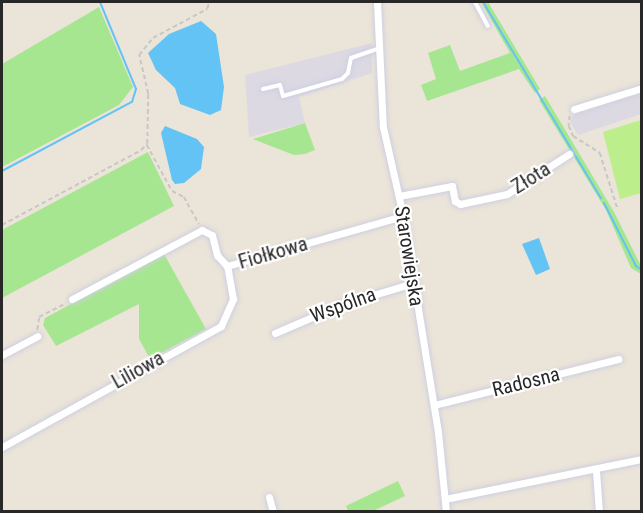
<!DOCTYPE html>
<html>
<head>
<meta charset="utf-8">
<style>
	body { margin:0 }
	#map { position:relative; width:643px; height:513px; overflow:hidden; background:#ebe4d8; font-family:"Roboto Condensed",sans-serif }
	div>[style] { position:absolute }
	.industrial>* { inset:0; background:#ddd9e3 }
	.green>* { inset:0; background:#a7e690 }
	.pitch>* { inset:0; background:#bcee8b }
	.water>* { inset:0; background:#63c3f5 }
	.stream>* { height:2px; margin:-1px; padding:0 1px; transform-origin:1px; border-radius:1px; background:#63c3f5 }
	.path>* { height:1.5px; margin-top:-0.75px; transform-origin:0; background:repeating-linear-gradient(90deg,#c7c7c7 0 4.5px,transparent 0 7.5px) }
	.roads { filter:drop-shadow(0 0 2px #cdcfe2) drop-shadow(0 0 2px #cdcfe2) }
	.lane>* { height:4px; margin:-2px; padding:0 2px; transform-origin:2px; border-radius:2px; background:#fff }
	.street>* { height:7px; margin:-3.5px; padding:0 3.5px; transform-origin:3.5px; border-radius:3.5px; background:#fff }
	span { translate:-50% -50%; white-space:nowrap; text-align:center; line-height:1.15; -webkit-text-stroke:4.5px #fff; paint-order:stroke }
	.street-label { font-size:20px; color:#282828 }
	.frame { position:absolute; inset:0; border:3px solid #282828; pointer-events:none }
</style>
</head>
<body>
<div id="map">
	<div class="industrial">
		<i style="clip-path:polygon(372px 43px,372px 73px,299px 97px,305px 123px,249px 137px,245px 75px)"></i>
		<i style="clip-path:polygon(641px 93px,641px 114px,578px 135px,570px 122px,573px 115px)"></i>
	</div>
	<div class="green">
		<i style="clip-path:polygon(481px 2px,488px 2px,540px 89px,535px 93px,519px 69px,427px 101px,421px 85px,436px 79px,428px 53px,450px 45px,460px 71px,510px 53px)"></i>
		<i style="clip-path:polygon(99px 7px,133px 87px,119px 105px,2px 167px,2px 64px)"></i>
		<i style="clip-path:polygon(545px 96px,614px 212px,641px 266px,641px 274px,631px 268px,606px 210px,539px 100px)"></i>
		<i style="clip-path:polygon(305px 123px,315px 150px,305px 154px,294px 155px,253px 139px)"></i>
		<i style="clip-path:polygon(148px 152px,174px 206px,2px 298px,2px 230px)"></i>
		<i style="clip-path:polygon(164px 254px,206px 329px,150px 359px,139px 339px,139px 304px,56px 346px,43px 325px,45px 318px)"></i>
		<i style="clip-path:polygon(398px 481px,405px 496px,373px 511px,348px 511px,346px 506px)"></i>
	</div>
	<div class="pitch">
		<i style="clip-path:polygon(641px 120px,641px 193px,620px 199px,603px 132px)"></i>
	</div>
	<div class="water">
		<i style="clip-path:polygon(201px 21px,216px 34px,224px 87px,221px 110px,210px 115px,180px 104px,175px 88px,156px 70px,148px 53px,169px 34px)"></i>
		<i style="clip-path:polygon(165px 126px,197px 139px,204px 147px,201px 169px,184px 183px,175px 184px,172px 180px,161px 133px)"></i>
		<i style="clip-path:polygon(539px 238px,550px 269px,536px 275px,522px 244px)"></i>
	</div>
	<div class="stream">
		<i style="left:483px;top:2px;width:229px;rotate:59deg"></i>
		<i style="left:2px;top:171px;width:147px;rotate:-28deg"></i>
		<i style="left:132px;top:102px;width:14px;rotate:-73deg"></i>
		<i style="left:136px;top:89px;width:94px;rotate:-112.5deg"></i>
		<i style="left:604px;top:203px;width:71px;rotate:63.1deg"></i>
		<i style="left:636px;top:266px;width:7px;rotate:34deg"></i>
	</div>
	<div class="path">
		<i style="left:570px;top:116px;width:10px;rotate:96deg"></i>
		<i style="left:569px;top:126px;width:11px;rotate:68deg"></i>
		<i style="left:573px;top:136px;width:32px;rotate:32deg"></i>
		<i style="left:600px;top:153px;width:60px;rotate:72.5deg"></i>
		<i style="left:147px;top:145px;width:52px;rotate:61.5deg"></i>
		<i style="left:172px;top:191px;width:13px;rotate:27deg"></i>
		<i style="left:184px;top:197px;width:31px;rotate:61deg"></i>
		<i style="left:2px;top:225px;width:158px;rotate:-28.3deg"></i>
		<i style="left:141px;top:150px;width:8px;rotate:-45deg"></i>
		<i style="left:147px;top:144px;width:50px;rotate:-88.9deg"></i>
		<i style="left:148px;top:94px;width:40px;rotate:-103deg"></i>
		<i style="left:139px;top:55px;width:22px;rotate:-51deg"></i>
		<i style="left:153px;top:38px;width:61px;rotate:-28.2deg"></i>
		<i style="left:207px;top:9px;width:7px;rotate:-74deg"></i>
		<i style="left:37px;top:330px;width:13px;rotate:-81deg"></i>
		<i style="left:39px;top:317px;width:30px;rotate:-27deg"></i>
	</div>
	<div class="roads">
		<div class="lane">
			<i style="left:475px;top:2px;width:27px;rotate:62deg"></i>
			<i style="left:263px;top:89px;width:17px;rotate:-13deg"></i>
			<i style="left:280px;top:85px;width:11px;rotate:75deg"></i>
			<i style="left:283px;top:96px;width:61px;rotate:-16.1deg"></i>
			<i style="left:342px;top:79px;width:8px;rotate:-45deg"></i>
			<i style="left:348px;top:73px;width:15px;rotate:-79deg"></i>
			<i style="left:351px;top:58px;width:28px;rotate:-19deg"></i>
		</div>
		<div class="street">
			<i style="left:377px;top:2px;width:125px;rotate:87.3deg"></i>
			<i style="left:383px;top:127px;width:91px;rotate:77.3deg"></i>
			<i style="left:403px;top:216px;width:219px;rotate:80.8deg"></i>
			<i style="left:438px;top:432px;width:80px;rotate:84.3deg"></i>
			<i style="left:574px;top:109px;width:71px;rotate:-17.2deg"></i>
			<i style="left:399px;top:196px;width:54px;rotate:-10.7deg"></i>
			<i style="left:452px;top:186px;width:15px;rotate:79deg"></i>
			<i style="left:455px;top:201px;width:6px;rotate:31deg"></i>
			<i style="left:460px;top:204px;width:48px;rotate:-12deg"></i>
			<i style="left:507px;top:194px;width:74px;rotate:-32.8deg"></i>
			<i style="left:72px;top:299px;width:147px;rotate:-28deg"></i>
			<i style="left:202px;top:230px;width:11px;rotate:27deg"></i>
			<i style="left:212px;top:235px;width:21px;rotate:76deg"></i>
			<i style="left:217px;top:255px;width:15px;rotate:48deg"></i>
			<i style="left:227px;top:266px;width:183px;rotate:-15.9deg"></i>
			<i style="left:275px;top:333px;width:71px;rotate:-23.3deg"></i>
			<i style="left:340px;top:305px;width:76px;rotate:-16.8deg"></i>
			<i style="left:2px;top:355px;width:40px;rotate:-28deg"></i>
			<i style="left:434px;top:405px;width:190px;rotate:-14deg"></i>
			<i style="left:2px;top:447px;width:250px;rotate:-28.9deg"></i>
			<i style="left:221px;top:326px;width:30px;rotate:-66deg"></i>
			<i style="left:233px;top:299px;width:34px;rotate:-100deg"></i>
			<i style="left:596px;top:471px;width:41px;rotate:85.8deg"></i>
			<i style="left:269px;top:497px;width:16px;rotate:75deg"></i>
			<i style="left:445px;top:499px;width:201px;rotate:-11.5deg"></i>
		</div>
	</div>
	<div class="street-label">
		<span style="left:531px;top:178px;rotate:-32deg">Złota</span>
		<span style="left:273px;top:253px;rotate:-16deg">Fiołkowa</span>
		<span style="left:409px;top:256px;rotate:81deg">Starowiejska</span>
		<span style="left:343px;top:305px;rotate:-20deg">Wspólna</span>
		<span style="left:138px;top:370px;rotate:-29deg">Liliowa</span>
		<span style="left:526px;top:382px;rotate:-14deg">Radosna</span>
	</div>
	<div class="frame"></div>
</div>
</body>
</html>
